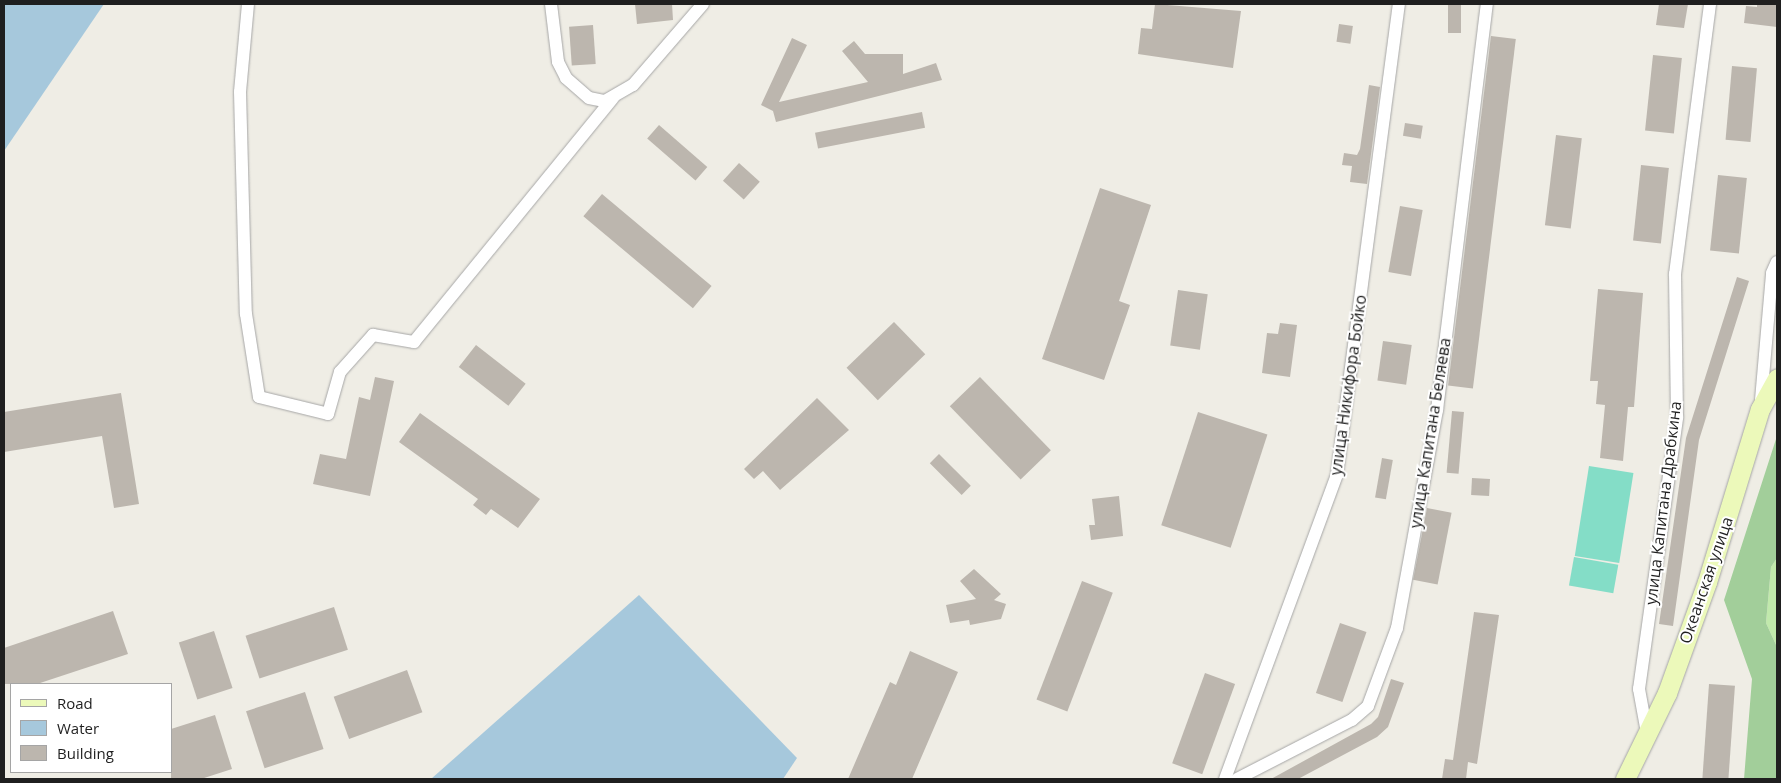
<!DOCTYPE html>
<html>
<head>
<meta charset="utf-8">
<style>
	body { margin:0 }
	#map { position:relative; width:1781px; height:783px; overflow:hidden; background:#efede5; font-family:"Open Sans",sans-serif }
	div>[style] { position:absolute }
	.grass>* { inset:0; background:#c1e9ac }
	.forest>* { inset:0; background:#a2ce9a }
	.pitch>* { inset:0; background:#84ddc7; transform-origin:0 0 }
	.water>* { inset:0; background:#a6c8dc }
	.building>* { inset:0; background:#bcb6ae; transform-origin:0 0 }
	.roads { filter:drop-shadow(0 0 1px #a6a6a6) drop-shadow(0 0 1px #a6a6a6) }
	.minor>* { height:12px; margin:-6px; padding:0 6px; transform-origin:6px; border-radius:6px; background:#fff }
	.secondary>* { height:19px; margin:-9.5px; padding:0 9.5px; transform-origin:9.5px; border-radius:9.5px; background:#ecf9ba }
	span { translate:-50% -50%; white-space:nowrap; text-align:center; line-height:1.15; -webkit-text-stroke:4px #fff; paint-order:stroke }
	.street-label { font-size:16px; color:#1f1f1f }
	.frame { position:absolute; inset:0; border:5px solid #1f1f1f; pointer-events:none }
	.legend { position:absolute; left:10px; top:683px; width:162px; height:90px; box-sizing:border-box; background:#fff; border:1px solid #a5a5a5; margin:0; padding:6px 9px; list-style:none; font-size:15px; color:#1f1f1f }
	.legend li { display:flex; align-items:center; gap:10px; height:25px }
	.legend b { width:25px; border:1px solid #a5a5a5 }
</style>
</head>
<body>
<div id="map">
	<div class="grass">
		<i style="clip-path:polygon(1777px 558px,1777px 647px,1766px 623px,1771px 567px)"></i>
	</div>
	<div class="forest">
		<i style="clip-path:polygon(1777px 436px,1777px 558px,1771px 567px,1766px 623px,1777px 647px,1777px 779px,1744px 779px,1752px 679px,1724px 600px)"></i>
	</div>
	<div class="pitch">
		<i style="left:1589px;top:466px;width:45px;height:91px;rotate:9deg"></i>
		<i style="left:1574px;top:557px;width:45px;height:29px;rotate:10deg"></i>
	</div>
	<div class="water">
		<i style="clip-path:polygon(4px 4px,104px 4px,4px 151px)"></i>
		<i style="clip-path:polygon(639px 595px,797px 758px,783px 779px,431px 779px)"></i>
	</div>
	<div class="building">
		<i style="clip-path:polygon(635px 4px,672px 4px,673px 20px,637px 24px)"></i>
		<i style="clip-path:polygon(1155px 4px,1241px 11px,1233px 68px,1138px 54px,1141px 28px,1152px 29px)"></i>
		<i style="left:1448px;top:4px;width:13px;height:29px"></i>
		<i style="clip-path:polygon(1659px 4px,1688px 4px,1684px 28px,1656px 25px)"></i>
		<i style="clip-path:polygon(1757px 4px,1777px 4px,1777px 27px,1744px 23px,1746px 6px,1757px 7px)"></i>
		<i style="left:1339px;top:24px;width:14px;height:18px;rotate:8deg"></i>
		<i style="left:593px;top:25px;width:39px;height:24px;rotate:86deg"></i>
		<i style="left:1491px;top:36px;width:25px;height:352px;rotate:7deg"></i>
		<i style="clip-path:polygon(792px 38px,807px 45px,779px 102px,868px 82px,842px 51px,854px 41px,865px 54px,903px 54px,903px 74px,936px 63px,942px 80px,776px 122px,773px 111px,761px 105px)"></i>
		<i style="left:1653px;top:55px;width:29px;height:76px;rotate:6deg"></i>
		<i style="left:1732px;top:66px;width:25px;height:74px;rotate:5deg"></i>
		<i style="clip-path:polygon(1369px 85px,1380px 87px,1367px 184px,1350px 182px,1352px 166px,1342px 165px,1344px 153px,1357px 155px,1360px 149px)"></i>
		<i style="left:922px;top:112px;width:16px;height:109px;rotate:79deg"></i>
		<i style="left:1405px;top:123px;width:18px;height:13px;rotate:9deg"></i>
		<i style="left:659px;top:125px;width:64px;height:18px;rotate:41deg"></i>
		<i style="left:1556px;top:135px;width:26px;height:91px;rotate:7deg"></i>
		<i style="left:739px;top:163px;width:28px;height:24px;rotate:42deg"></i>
		<i style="left:1641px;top:165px;width:28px;height:76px;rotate:6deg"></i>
		<i style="left:1718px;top:175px;width:29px;height:76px;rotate:6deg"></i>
		<i style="clip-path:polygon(1100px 188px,1151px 205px,1119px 301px,1130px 305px,1104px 380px,1042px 359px)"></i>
		<i style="left:602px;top:194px;width:143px;height:29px;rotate:40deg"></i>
		<i style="left:1400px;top:206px;width:23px;height:67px;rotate:10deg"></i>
		<i style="clip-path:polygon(1737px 277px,1749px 281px,1699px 440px,1673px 626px,1659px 624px,1686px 438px)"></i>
		<i style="clip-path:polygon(1598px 289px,1643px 293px,1634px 407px,1628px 407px,1623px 461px,1600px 458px,1605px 405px,1596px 404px,1598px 381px,1590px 381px)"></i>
		<i style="left:1178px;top:290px;width:30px;height:56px;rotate:8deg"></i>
		<i style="left:894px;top:322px;width:45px;height:66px;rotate:46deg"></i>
		<i style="clip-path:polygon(1280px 323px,1297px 325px,1290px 377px,1262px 373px,1267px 333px,1278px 334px)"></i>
		<i style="left:1383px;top:341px;width:29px;height:40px;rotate:8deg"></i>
		<i style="left:476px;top:345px;width:63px;height:28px;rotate:38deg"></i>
		<i style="clip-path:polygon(375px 377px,394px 381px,370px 496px,313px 484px,320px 454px,346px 459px,359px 397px,370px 400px)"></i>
		<i style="left:980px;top:377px;width:102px;height:42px;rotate:46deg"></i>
		<i style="clip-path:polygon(121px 393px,139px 504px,114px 508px,102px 436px,4px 452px,4px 412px)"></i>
		<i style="clip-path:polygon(817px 398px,849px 430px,780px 490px,763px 471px,754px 479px,744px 469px)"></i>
		<i style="left:1452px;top:411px;width:12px;height:62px;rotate:5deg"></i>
		<i style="left:1198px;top:412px;width:73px;height:119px;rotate:18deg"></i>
		<i style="clip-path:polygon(420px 413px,540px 499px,518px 528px,491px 509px,486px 515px,473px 505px,478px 499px,399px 442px)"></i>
		<i style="left:939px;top:454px;width:45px;height:13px;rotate:45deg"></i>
		<i style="left:1382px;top:458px;width:11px;height:40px;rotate:10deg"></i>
		<i style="left:1472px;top:478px;width:18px;height:17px;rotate:3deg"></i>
		<i style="clip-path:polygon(1119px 496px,1123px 536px,1091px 540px,1089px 525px,1095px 525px,1092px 499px)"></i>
		<i style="left:1427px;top:508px;width:25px;height:73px;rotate:11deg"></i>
		<i style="clip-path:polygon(974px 569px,1001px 594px,994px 600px,1006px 604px,1001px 619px,970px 625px,969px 620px,950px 623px,946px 605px,976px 599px,960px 581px)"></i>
		<i style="left:1082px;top:581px;width:33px;height:127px;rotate:21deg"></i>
		<i style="left:334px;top:607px;width:45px;height:93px;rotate:72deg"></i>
		<i style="clip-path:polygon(113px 611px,128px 654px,37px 684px,4px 684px,4px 648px)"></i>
		<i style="clip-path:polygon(1474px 612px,1499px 615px,1477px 764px,1468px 762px,1466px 779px,1442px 779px,1445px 759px,1453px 760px)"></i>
		<i style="left:1340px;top:623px;width:28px;height:74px;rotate:19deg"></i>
		<i style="left:214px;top:631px;width:60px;height:37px;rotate:72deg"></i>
		<i style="clip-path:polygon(910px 651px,958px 672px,912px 779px,848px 779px,890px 682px,896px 685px)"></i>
		<i style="left:407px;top:670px;width:45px;height:78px;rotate:70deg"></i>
		<i style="left:1205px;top:673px;width:32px;height:96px;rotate:20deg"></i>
		<i style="clip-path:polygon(1391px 679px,1404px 683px,1388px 727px,1377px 737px,1298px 779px,1271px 779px,1371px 724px,1378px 717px)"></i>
		<i style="left:1709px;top:684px;width:26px;height:95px;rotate:4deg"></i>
		<i style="left:305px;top:692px;width:60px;height:62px;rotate:72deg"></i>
		<i style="clip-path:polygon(215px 715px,232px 769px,201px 779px,171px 779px,171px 729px)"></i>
	</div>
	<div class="roads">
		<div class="minor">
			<i style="left:248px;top:4px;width:88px;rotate:95.2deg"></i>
			<i style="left:240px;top:92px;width:222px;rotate:88.5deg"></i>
			<i style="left:246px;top:314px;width:84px;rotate:81.1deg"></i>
			<i style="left:259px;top:397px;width:71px;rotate:13.8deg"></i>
			<i style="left:328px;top:414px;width:44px;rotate:-74.1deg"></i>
			<i style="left:340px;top:372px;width:50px;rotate:-48.3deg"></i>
			<i style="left:373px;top:335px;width:42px;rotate:9.7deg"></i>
			<i style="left:414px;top:342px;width:315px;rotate:-50.8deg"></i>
			<i style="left:551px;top:4px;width:58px;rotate:83.1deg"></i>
			<i style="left:558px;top:62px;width:18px;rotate:63deg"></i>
			<i style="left:566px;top:78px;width:30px;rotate:41deg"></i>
			<i style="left:589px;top:98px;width:16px;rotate:11deg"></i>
			<i style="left:605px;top:101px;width:32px;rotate:-30deg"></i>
			<i style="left:633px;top:85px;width:107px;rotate:-49.2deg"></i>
			<i style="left:1761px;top:400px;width:127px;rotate:-85deg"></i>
			<i style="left:1772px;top:273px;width:12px;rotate:-66deg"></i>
			<i style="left:1647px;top:733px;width:45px;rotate:-100.3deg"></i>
			<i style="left:1639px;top:689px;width:275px;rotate:-82deg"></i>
			<i style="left:1677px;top:417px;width:143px;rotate:-90.8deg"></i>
			<i style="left:1675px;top:274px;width:272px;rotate:-82.6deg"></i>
			<i style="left:1225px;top:779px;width:325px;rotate:-69.8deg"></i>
			<i style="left:1337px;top:474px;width:474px;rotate:-82.5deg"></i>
			<i style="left:1237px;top:779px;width:129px;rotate:-27.2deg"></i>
			<i style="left:1352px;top:720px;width:21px;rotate:-41deg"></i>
			<i style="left:1368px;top:706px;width:83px;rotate:-69.6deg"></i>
			<i style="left:1397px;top:628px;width:222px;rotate:-79.6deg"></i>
			<i style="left:1437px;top:410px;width:409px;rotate:-83deg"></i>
		</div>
		<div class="secondary">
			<i style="left:1625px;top:779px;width:96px;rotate:-64deg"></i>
			<i style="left:1667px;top:693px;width:118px;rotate:-70.2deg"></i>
			<i style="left:1707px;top:582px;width:181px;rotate:-73deg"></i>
			<i style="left:1760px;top:409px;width:35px;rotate:-61deg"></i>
		</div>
	</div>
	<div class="street-label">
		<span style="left:1348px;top:385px;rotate:-82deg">улица Никифора Бойко</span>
		<span style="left:1430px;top:433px;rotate:-81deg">улица Капитана Беляева</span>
		<span style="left:1663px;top:503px;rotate:-83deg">улица Капитана Драбкина</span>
		<span style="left:1706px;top:580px;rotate:-71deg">Океанская улица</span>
	</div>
	<div class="frame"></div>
	<ul class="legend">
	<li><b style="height:6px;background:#ecf9ba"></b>Road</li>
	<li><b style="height:14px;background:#a6c8dc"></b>Water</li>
	<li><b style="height:14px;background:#bcb6ae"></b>Building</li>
	</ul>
</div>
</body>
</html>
